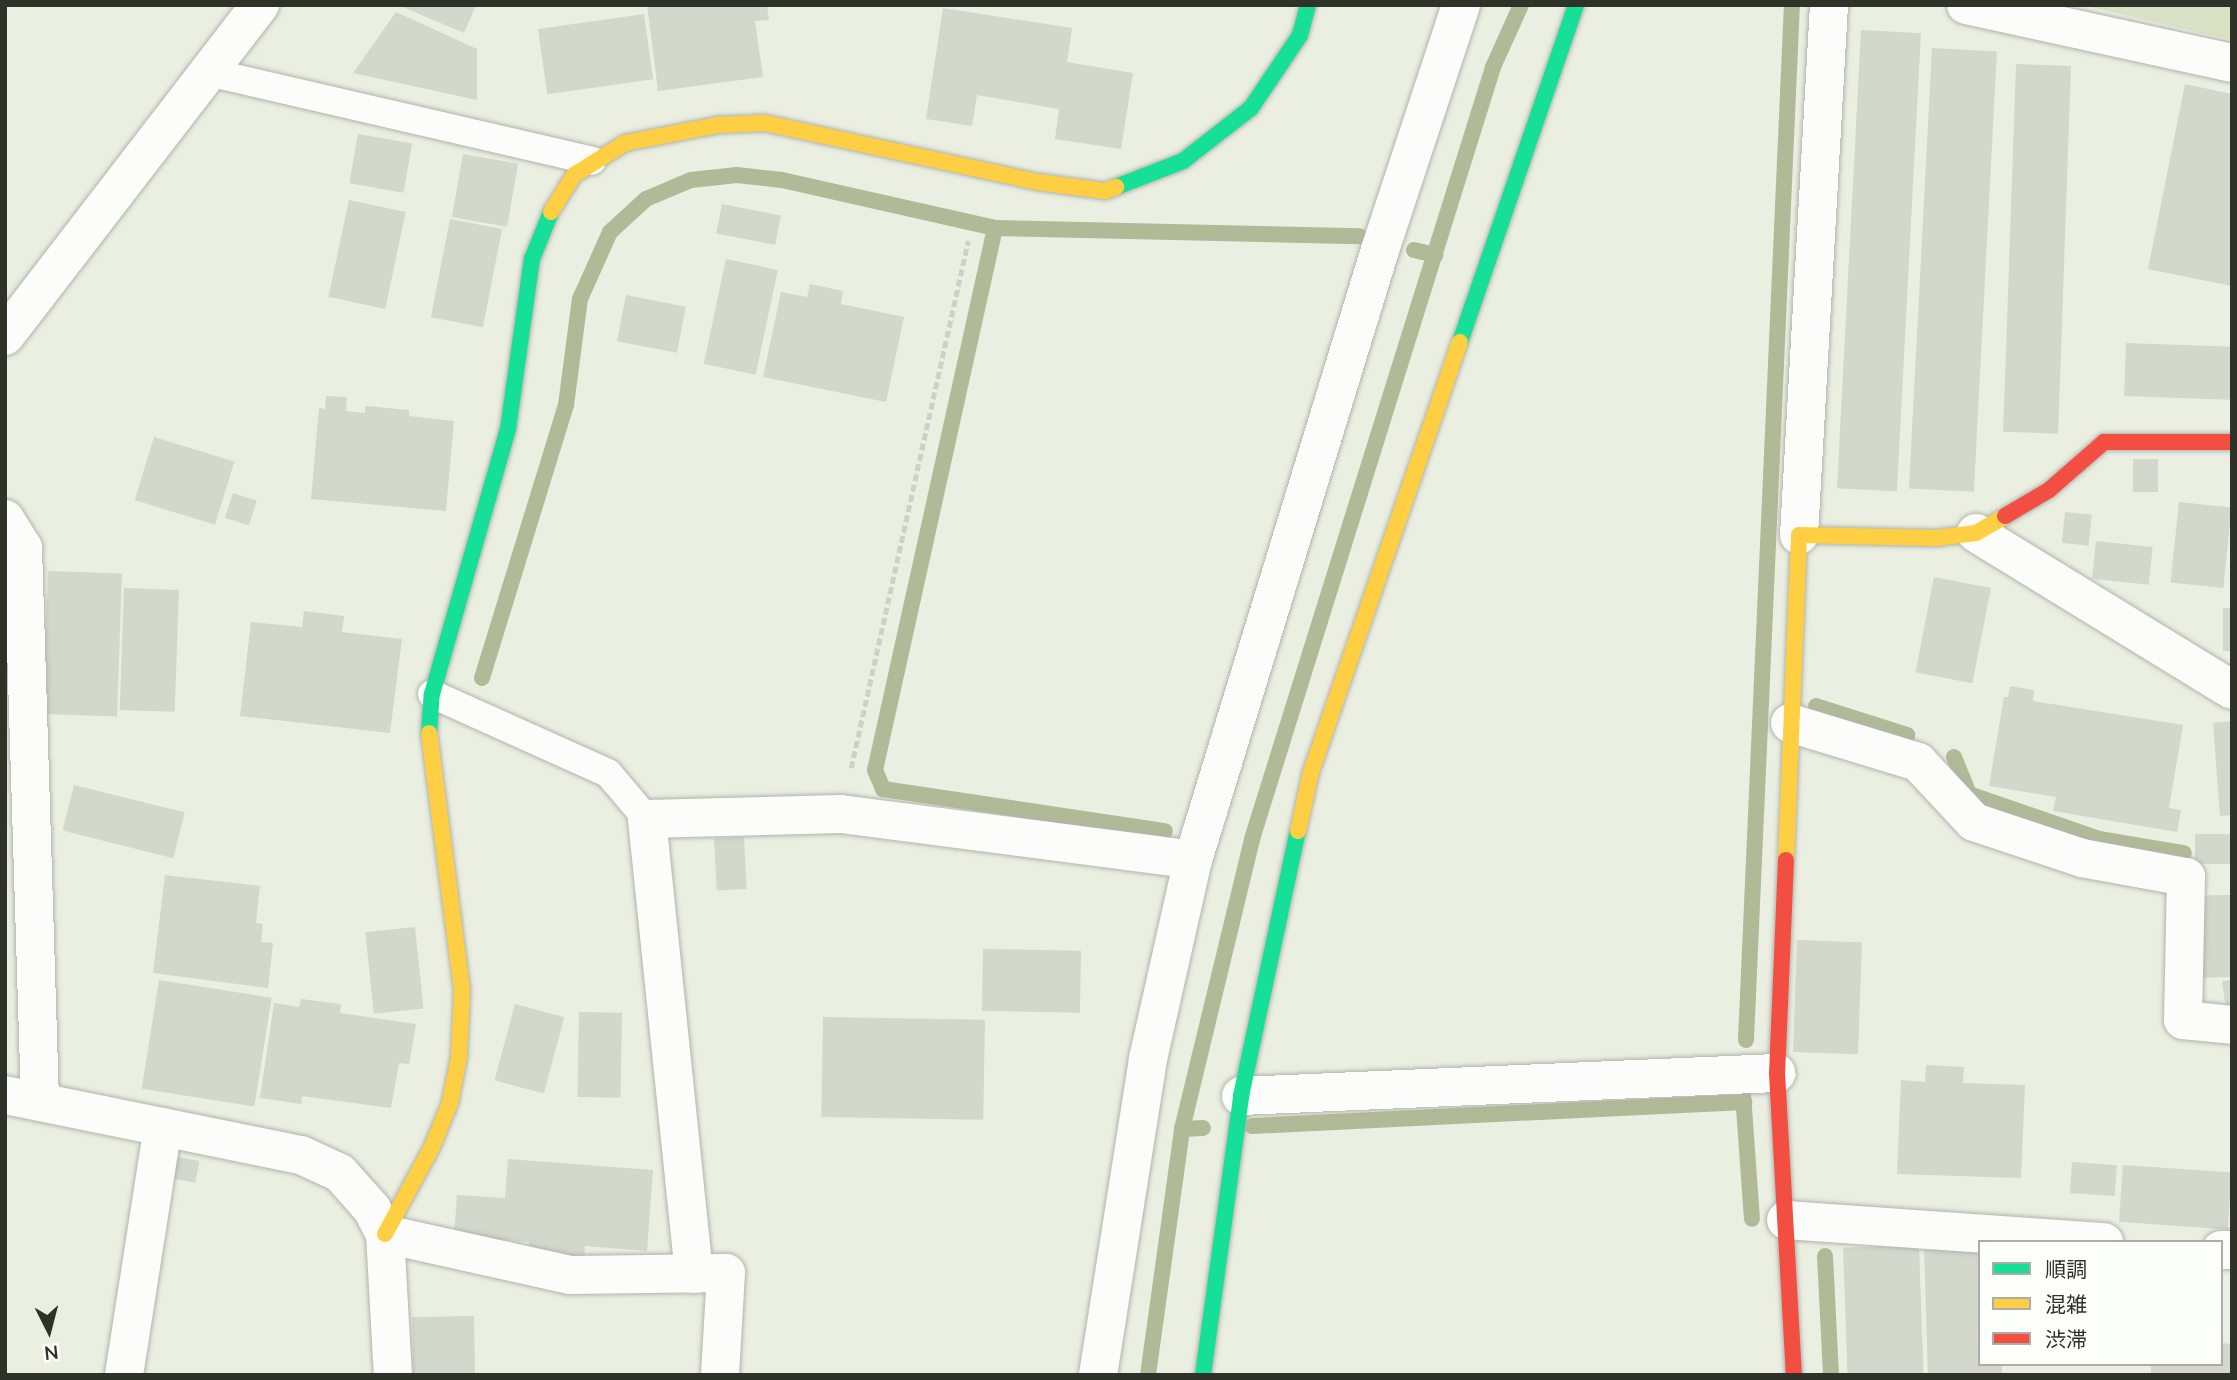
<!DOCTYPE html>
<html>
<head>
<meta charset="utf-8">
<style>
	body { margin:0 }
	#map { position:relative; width:2237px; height:1380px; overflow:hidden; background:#ebefe2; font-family:"Nunito Sans","Noto Sans JP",sans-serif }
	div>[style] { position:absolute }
	.green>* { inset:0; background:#d9e2c4 }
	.stream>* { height:16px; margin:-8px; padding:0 8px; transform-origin:8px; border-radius:8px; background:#b0ba97 }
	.building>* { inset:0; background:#d3d7cc; transform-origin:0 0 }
	.path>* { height:4.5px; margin-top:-2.25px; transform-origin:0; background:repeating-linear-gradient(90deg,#cdd0cb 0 7px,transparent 0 10.5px) }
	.roads { filter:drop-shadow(0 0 2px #b1b4aa) drop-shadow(0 0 2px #b1b4aa) }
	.lane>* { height:28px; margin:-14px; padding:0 14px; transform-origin:14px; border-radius:14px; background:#fcfdfb }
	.street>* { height:38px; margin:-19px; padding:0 19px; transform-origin:19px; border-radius:19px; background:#fcfdfb }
	.fast>* { height:16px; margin:-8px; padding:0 8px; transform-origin:8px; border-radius:8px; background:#16e098 }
	.slow>* { height:16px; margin:-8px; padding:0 8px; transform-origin:8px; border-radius:8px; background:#ffcf43 }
	.jam>* { height:16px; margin:-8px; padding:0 8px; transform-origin:8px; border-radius:8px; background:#f24e42 }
	span { translate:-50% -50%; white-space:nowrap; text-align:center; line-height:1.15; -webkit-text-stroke:7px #fdfffa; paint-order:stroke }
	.frame { position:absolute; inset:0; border:7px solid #2f3229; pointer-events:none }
	.legend { position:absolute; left:1978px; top:1240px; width:245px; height:126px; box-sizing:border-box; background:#fdfffa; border:2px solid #abada6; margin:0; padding:9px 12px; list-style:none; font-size:21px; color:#2f3229 }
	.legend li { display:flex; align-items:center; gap:14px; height:35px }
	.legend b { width:35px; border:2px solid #abada6 }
	.north { position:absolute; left:14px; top:1296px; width:70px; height:70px; -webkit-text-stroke:5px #fdfffa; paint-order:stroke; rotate:174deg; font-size:19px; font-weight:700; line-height:28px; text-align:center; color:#2f3229 }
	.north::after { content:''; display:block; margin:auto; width:24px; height:32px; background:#2f3229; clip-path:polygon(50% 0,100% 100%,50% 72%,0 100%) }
</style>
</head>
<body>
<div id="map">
	<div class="green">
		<i style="clip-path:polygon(2082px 5px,2232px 5px,2232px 40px)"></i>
	</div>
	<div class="stream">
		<i style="left:995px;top:228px;width:555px;rotate:102.48deg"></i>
		<i style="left:875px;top:770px;width:21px;rotate:67deg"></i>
		<i style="left:883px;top:789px;width:285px;rotate:8.5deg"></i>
		<i style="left:1414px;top:250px;width:22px;rotate:13deg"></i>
		<i style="left:482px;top:678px;width:286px;rotate:-72.9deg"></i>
		<i style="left:566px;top:405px;width:107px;rotate:-82.5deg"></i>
		<i style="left:580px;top:299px;width:73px;rotate:-65.9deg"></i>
		<i style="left:610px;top:232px;width:49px;rotate:-42.5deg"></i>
		<i style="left:646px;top:199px;width:49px;rotate:-22.9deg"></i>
		<i style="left:691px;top:180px;width:46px;rotate:-6.2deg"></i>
		<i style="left:737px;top:175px;width:45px;rotate:6.3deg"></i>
		<i style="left:782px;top:180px;width:218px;rotate:12.7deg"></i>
		<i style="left:995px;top:228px;width:365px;rotate:1.3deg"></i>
		<i style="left:1816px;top:706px;width:96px;rotate:17.7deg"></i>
		<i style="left:1954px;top:757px;width:40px;rotate:68deg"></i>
		<i style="left:1969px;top:794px;width:138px;rotate:19.1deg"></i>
		<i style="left:2099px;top:839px;width:86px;rotate:9.4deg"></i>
		<i style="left:1746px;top:1040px;width:1036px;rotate:-87.46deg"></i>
		<i style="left:1743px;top:1094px;width:125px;rotate:85.9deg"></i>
		<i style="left:1252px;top:1126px;width:493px;rotate:-2.8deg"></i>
		<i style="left:1182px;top:1129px;width:21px;rotate:-3deg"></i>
		<i style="left:1825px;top:1256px;width:119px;rotate:87.1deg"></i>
		<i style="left:1148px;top:1375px;width:248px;rotate:-82.1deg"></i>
		<i style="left:1182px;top:1129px;width:298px;rotate:-76.4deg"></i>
		<i style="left:1252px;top:839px;width:809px;rotate:-72.66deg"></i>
		<i style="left:1493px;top:67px;width:68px;rotate:-65.7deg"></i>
	</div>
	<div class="building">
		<i style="clip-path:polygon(398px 5px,476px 5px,464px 33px)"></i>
		<i style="clip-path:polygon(647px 5px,767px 5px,769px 20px,755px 21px,763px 77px,658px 91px)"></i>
		<i style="clip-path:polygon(943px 8px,1072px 28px,1067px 62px,1133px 73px,1121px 149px,1055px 139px,1059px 109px,977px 95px,972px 126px,926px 119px)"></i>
		<i style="clip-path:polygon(396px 12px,477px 49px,477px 100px,353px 73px)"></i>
		<i style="left:644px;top:14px;width:66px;height:107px;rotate:82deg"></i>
		<i style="left:1861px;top:30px;width:60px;height:459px;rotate:3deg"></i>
		<i style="left:1932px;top:48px;width:65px;height:441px;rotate:3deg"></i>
		<i style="left:2016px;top:64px;width:55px;height:368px;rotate:2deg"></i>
		<i style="clip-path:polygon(2185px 84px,2232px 94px,2232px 286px,2148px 269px)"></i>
		<i style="left:358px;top:134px;width:55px;height:50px;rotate:10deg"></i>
		<i style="left:463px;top:154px;width:56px;height:64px;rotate:10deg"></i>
		<i style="left:349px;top:200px;width:58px;height:99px;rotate:12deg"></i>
		<i style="left:722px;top:204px;width:60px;height:30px;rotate:11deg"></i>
		<i style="left:450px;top:219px;width:53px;height:100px;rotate:11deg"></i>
		<i style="left:726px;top:259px;width:53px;height:107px;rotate:12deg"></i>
		<i style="clip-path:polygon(810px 284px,843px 291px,841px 304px,904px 317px,886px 402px,763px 377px,781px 292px,807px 297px)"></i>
		<i style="left:626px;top:295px;width:61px;height:47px;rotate:11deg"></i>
		<i style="left:2126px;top:343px;width:106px;height:53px;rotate:2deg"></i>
		<i style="clip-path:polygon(326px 396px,347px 397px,346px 411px,365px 413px,365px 406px,409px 410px,409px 416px,454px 421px,446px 511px,311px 499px,319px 408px,325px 409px)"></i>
		<i style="left:154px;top:437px;width:84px;height:66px;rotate:17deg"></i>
		<i style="left:2133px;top:459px;width:25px;height:33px"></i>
		<i style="left:233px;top:493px;width:25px;height:26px;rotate:18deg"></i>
		<i style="left:2179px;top:502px;width:53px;height:81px;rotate:6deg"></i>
		<i style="left:2065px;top:512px;width:27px;height:31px;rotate:6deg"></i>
		<i style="left:2096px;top:541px;width:57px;height:38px;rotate:6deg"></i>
		<i style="left:48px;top:571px;width:74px;height:143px;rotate:2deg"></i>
		<i style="left:1934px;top:577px;width:58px;height:97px;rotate:11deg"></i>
		<i style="left:124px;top:588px;width:55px;height:122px;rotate:2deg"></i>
		<i style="left:2223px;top:608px;width:9px;height:43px"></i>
		<i style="clip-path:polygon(304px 611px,344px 616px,342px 632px,402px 639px,390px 733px,240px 716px,251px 622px,302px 627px)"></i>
		<i style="clip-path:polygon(2010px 686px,2034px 690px,2033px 701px,2183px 725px,2169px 808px,2181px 810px,2177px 832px,2053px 811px,2056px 797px,1989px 786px,2004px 697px,2008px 697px)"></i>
		<i style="clip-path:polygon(2232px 721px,2232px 815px,2220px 816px,2213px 723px)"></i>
		<i style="left:74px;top:785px;width:114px;height:47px;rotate:14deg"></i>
		<i style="left:2232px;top:834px;width:30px;height:37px;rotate:90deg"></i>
		<i style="left:744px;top:837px;width:52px;height:30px;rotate:87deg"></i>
		<i style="clip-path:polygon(165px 875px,260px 886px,256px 923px,263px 924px,261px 942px,273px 943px,268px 988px,153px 973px)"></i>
		<i style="left:2231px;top:895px;width:82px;height:38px;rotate:89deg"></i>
		<i style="left:415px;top:927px;width:82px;height:50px;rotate:84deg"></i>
		<i style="left:1797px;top:940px;width:65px;height:112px;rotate:2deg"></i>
		<i style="left:983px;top:949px;width:98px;height:62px;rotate:1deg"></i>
		<i style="left:159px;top:980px;width:114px;height:110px;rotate:9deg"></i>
		<i style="clip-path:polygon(2232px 980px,2232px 1008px,2226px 1009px,2222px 981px)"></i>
		<i style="clip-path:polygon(301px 999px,341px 1004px,340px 1013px,416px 1024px,409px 1064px,399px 1063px,391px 1108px,302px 1096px,301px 1104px,260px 1098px,274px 1003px,299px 1007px)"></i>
		<i style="left:515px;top:1004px;width:51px;height:79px;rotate:15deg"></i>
		<i style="left:579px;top:1012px;width:43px;height:85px;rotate:1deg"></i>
		<i style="left:823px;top:1017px;width:162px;height:100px;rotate:1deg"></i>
		<i style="clip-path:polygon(1926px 1065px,1964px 1067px,1963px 1083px,2025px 1085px,2021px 1178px,1897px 1174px,1901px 1080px,1925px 1082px)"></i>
		<i style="left:168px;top:1155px;width:32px;height:22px;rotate:11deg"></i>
		<i style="clip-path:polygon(508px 1159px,653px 1170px,647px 1251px,585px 1246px,584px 1261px,527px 1257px,529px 1242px,454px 1236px,457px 1195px,505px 1198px)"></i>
		<i style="left:2072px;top:1162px;width:45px;height:31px;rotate:4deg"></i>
		<i style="left:2123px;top:1165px;width:109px;height:57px;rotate:4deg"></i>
		<i style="left:1919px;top:1245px;width:130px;height:76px;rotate:88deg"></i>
		<i style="clip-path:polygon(1980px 1248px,1980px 1364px,2002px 1364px,2002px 1375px,1928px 1375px,1924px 1250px)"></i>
		<i style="left:474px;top:1316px;width:59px;height:62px;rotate:89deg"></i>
		<i style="clip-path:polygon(2221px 1343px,2232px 1344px,2232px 1375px,2151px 1375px,2151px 1364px,2221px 1364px)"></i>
	</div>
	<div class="path">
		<i style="left:851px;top:768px;width:540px;rotate:-77.48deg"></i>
	</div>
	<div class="roads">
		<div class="lane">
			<i style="left:208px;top:72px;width:394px;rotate:13deg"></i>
			<i style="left:432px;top:694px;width:193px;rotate:24.2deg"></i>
			<i style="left:608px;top:773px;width:60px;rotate:49.7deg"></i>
		</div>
		<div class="street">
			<i style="left:1966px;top:5px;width:272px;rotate:12.3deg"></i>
			<i style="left:5px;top:336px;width:418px;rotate:-52.4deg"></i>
			<i style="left:5px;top:519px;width:34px;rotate:58deg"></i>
			<i style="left:23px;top:548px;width:554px;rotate:88.24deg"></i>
			<i style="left:1976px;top:533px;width:300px;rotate:31.5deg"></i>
			<i style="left:1799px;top:535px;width:531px;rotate:-86.76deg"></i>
			<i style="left:1790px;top:723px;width:134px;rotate:16.9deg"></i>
			<i style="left:1918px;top:762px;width:82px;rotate:47deg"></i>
			<i style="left:1974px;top:822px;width:114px;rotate:18.4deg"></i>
			<i style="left:2082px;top:858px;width:106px;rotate:10.4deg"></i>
			<i style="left:2186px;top:877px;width:143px;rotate:91.2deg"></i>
			<i style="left:2183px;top:1020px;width:49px;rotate:5.8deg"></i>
			<i style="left:5px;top:1095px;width:302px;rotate:11.5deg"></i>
			<i style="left:301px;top:1155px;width:43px;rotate:24.8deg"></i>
			<i style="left:340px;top:1173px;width:48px;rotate:48.4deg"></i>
			<i style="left:372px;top:1209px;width:28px;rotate:63deg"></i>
			<i style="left:385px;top:1234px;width:141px;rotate:86.8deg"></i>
			<i style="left:1241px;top:1096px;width:536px;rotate:-2.46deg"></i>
			<i style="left:1786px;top:1220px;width:319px;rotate:4deg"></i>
			<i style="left:385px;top:1234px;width:189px;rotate:12.5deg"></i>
			<i style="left:570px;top:1275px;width:156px;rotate:-0.7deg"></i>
			<i style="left:726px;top:1273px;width:102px;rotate:93.4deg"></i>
			<i style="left:2221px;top:1250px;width:11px"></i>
			<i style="left:694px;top:1274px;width:457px;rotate:-95.9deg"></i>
			<i style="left:647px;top:819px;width:194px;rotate:-1.5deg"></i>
			<i style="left:841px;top:814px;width:355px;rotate:7.4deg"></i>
			<i style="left:124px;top:1375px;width:251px;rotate:-81.1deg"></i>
			<i style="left:1098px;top:1375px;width:320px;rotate:-81deg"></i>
			<i style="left:1148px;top:1059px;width:204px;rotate:-77.3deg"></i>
			<i style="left:1193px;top:860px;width:638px;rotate:-72.96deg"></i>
			<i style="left:1380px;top:250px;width:258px;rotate:-71.7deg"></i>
		</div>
		<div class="fast">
			<i style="left:1116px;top:187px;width:72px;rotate:-21.2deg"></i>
			<i style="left:1183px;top:161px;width:86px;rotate:-37.9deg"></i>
			<i style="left:1251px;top:108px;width:88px;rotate:-56.1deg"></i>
			<i style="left:1300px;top:35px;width:31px;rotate:-75deg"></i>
			<i style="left:1460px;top:342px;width:356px;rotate:-71deg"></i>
			<i style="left:429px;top:733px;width:39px;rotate:-86deg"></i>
			<i style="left:432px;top:694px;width:276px;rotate:-74deg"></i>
			<i style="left:508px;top:429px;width:172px;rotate:-82deg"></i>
			<i style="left:532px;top:259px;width:51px;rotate:-68deg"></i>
			<i style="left:1203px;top:1375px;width:282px;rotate:-82.2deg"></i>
			<i style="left:1241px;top:1096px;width:271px;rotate:-77.9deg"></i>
		</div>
		<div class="slow">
			<i style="left:551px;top:212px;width:44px;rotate:-58.1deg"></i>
			<i style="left:574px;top:175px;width:60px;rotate:-32.1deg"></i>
			<i style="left:625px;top:143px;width:95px;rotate:-11deg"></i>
			<i style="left:718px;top:125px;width:47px;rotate:-2.4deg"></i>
			<i style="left:765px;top:123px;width:279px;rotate:12.2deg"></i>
			<i style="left:1038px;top:182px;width:68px;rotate:7.7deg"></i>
			<i style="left:1105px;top:191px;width:12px;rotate:-20deg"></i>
			<i style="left:1298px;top:831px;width:60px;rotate:-77.6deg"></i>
			<i style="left:1311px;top:772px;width:455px;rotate:-70.9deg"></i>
			<i style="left:1786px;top:860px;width:325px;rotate:-87.7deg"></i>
			<i style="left:1799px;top:535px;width:137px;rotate:1.3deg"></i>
			<i style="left:1936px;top:538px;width:40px;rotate:-7.1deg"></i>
			<i style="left:1976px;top:533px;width:34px;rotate:-30deg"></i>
			<i style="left:385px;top:1234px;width:99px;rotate:-61.6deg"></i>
			<i style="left:432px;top:1147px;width:48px;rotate:-67.8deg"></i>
			<i style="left:450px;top:1103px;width:47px;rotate:-78.9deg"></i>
			<i style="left:459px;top:1057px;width:67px;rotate:-87.4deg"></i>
			<i style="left:462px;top:990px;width:259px;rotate:-97.3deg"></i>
		</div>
		<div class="jam">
			<i style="left:2005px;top:516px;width:51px;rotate:-30.6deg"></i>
			<i style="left:2049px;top:490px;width:73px;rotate:-41.1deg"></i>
			<i style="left:2104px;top:442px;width:128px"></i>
			<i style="left:1786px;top:860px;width:213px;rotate:92.4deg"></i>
			<i style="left:1777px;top:1073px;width:302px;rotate:86.8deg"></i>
		</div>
	</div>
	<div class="frame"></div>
	<ul class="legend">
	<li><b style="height:9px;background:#16e098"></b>順調</li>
	<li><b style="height:9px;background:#ffcf43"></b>混雑</li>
	<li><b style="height:9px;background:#f24e42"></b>渋滞</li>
	</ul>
	<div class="north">N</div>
</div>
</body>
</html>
